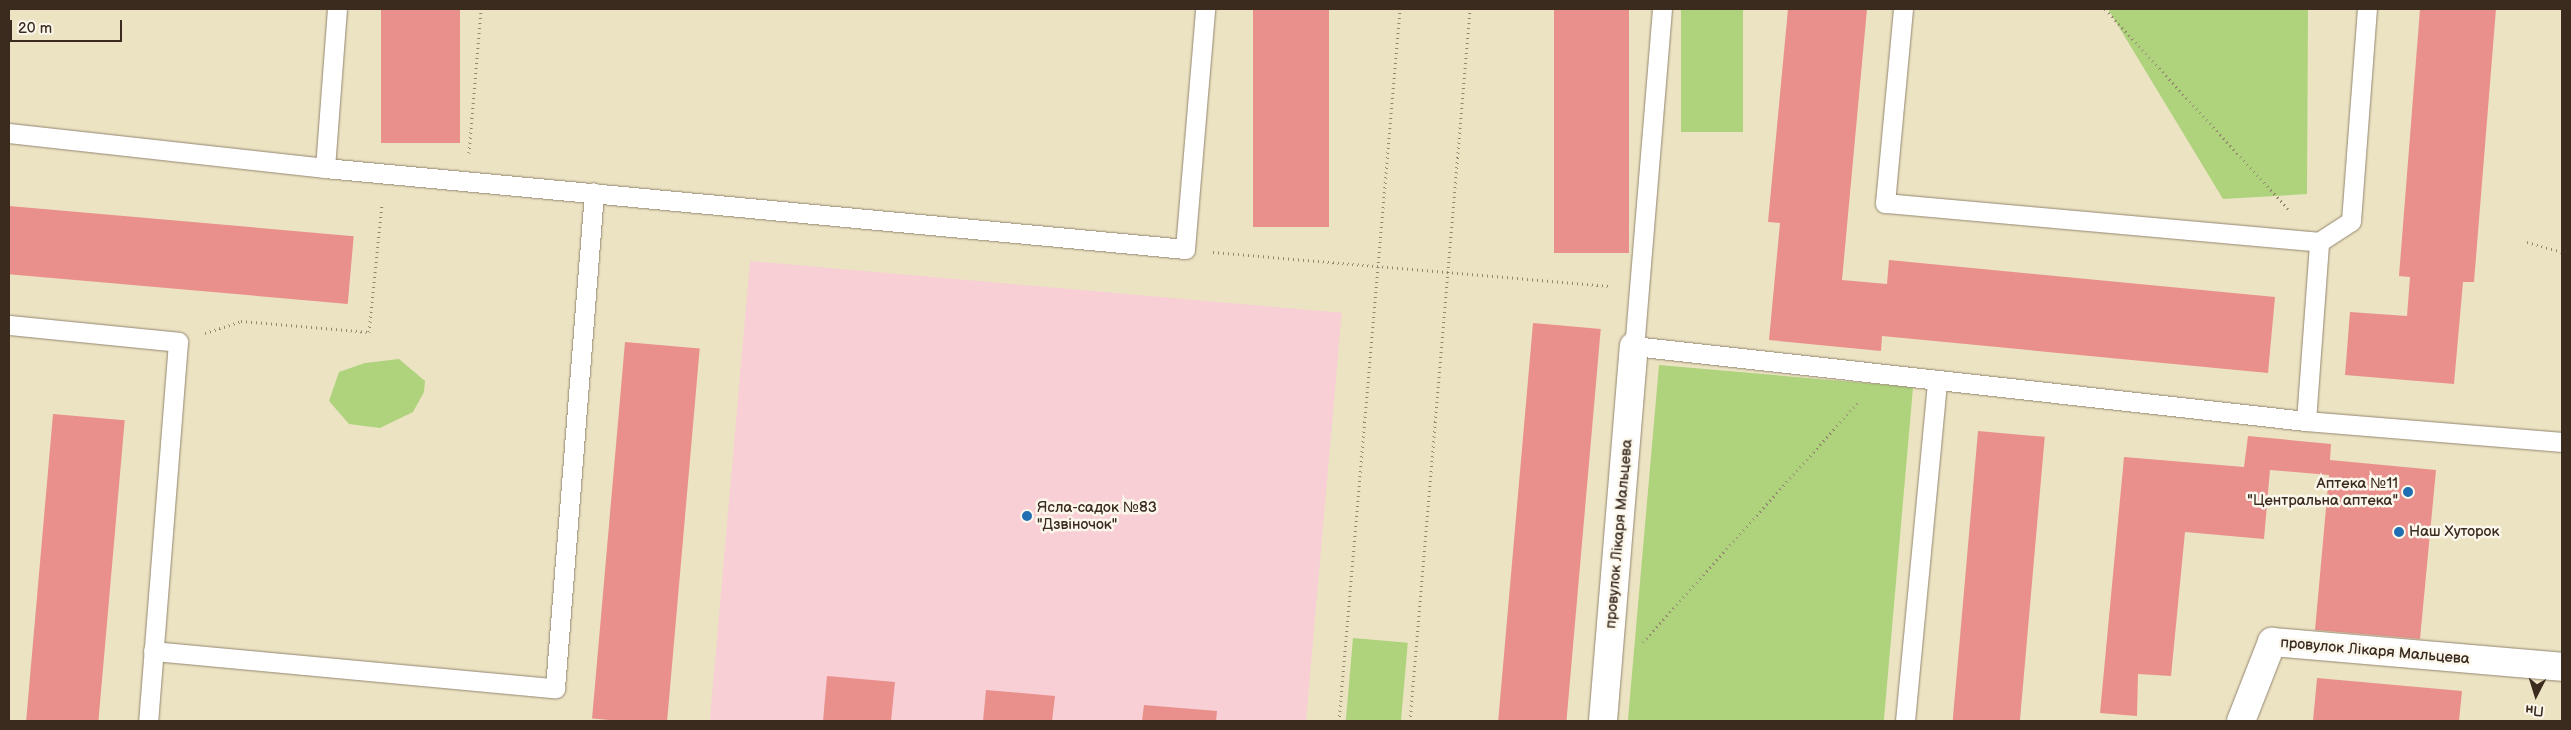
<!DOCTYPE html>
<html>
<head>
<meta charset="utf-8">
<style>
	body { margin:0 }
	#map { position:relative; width:2571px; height:730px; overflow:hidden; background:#ece3c3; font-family:"Balsamiq Sans",sans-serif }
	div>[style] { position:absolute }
	.built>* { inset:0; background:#f7cfd5; transform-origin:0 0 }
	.green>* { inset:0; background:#aed37c; transform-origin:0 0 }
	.building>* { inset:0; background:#e9908d; transform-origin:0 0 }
	.path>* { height:3px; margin-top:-1.5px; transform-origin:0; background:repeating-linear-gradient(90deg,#948670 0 1px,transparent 0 5px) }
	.roads { filter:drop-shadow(0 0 1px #948670) drop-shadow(0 0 1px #948670) }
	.service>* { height:19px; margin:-9.5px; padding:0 9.5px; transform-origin:9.5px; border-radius:9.5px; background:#fff }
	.minor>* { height:28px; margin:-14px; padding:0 14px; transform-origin:14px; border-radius:14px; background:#fff }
	.dots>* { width:14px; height:14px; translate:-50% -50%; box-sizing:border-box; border:2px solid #fbf7ec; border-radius:50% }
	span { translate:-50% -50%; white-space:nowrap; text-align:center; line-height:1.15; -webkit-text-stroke:5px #fbf7ec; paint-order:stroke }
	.poi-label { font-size:15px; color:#3b2a1e }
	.right { translate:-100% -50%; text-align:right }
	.left { translate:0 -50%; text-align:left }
	.street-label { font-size:15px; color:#3b2a1e }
	.frame { position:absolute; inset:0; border:10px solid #3b2a1e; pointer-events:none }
	.north { position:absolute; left:2511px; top:670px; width:50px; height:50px; -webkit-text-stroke:4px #fbf7ec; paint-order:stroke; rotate:185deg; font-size:14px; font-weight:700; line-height:20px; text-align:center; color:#3b2a1e }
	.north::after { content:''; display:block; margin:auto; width:18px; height:22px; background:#3b2a1e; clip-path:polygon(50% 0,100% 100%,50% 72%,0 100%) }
	.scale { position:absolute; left:10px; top:20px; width:112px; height:22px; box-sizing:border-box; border:2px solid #3b2a1e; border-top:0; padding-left:6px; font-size:15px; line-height:18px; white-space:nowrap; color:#3b2a1e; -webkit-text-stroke:4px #fbf7ec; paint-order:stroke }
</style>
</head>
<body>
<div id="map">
	<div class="built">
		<i style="left:750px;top:261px;width:594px;height:462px;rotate:5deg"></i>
	</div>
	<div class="green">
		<i style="left:1681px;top:9px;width:62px;height:123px"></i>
		<i style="clip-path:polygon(2108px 9px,2308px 9px,2307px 194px,2223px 199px)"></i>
		<i style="clip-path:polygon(399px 359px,425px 381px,424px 392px,413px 412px,380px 428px,349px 424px,329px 401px,339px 372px,365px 363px)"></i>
		<i style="left:1659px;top:365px;width:255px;height:358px;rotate:5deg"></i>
		<i style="left:1353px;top:638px;width:55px;height:83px;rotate:5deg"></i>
	</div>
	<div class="building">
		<i style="left:381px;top:9px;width:79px;height:134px"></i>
		<i style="left:1253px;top:9px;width:76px;height:218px"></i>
		<i style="left:1554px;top:9px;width:75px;height:244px"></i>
		<i style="clip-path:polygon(1788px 9px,1867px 9px,1842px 280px,1887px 284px,1889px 260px,2275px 297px,2268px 373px,1882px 336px,1881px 351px,1769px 340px,1780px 223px,1768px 222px)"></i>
		<i style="clip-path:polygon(2420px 9px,2496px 9px,2474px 282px,2463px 282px,2454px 384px,2345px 375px,2350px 312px,2407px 316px,2410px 277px,2399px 276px)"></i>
		<i style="left:9px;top:206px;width:346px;height:68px;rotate:5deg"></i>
		<i style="left:1533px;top:323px;width:68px;height:399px;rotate:5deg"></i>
		<i style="left:625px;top:342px;width:75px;height:378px;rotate:5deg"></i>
		<i style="left:53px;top:414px;width:72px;height:308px;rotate:5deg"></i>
		<i style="left:1978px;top:431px;width:67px;height:291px;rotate:5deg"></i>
		<i style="clip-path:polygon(2248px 436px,2331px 444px,2330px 460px,2436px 470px,2420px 639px,2315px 630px,2329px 475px,2270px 470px,2264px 539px,2185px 532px,2171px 676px,2138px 674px,2137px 716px,2100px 713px,2124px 457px,2244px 467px)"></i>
		<i style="clip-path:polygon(827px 676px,895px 682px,891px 721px,823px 721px)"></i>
		<i style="clip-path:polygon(2317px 678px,2462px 691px,2459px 721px,2313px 721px)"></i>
		<i style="clip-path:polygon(986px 690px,1055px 696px,1052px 721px,983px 721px)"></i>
		<i style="clip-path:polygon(1144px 705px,1217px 711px,1216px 721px,1142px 721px)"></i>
	</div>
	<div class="path">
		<i style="left:2105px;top:9px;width:271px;rotate:47.5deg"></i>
		<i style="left:469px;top:153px;width:144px;rotate:-85.2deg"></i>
		<i style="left:2527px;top:242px;width:36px;rotate:16deg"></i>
		<i style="left:1213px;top:252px;width:398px;rotate:4.9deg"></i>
		<i style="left:205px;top:333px;width:38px;rotate:-18deg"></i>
		<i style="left:241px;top:321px;width:128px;rotate:4.9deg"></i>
		<i style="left:369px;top:332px;width:130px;rotate:-84.2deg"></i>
		<i style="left:1643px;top:642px;width:324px;rotate:-48.1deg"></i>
		<i style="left:1339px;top:721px;width:715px;rotate:-85.1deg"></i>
		<i style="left:1410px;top:721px;width:715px;rotate:-85.18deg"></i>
	</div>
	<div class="roads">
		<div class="service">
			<i style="left:1662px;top:9px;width:338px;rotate:94.7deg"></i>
			<i style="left:1634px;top:346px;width:676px;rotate:6.37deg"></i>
			<i style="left:2306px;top:421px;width:257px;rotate:4.7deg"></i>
			<i style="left:1903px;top:9px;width:195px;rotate:95.3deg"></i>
			<i style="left:1885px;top:203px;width:436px;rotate:5.1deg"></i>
			<i style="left:9px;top:133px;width:318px;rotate:6.3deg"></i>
			<i style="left:325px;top:168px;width:864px;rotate:5.38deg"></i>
			<i style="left:1185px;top:249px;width:241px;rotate:-85.2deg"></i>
			<i style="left:325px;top:168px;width:159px;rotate:-85.7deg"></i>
			<i style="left:9px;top:325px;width:170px;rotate:5.7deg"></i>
			<i style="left:178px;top:342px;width:380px;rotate:94.5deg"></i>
			<i style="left:2306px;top:421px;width:179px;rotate:-85.8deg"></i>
			<i style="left:2319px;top:242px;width:38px;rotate:-33deg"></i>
			<i style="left:2351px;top:221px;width:213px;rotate:-85.7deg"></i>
			<i style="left:153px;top:651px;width:404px;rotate:5.3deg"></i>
			<i style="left:555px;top:688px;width:497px;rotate:-85.5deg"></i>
			<i style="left:1905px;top:721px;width:342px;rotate:-84.6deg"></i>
		</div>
		<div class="minor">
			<i style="left:1603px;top:721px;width:376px;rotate:-85.3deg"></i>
			<i style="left:2241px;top:721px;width:85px;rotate:-68.6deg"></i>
			<i style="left:2272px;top:642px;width:291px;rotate:4.9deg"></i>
		</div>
	</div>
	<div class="dots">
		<i style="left:2408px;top:492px;background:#1f6fb2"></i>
		<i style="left:1027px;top:516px;background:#1f6fb2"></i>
		<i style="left:2399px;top:532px;background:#1f6fb2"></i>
	</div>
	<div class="poi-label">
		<span class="right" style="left:2398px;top:492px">Аптека №11<br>"Центральна аптека"</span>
		<span class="left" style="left:1037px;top:516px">Ясла-садок №83<br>"Дзвіночок"</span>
		<span class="left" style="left:2409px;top:532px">Наш Хуторок</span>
	</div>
	<div class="street-label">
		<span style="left:1619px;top:534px;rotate:-85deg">провулок Лікаря Мальцева</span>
		<span style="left:2375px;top:651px;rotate:5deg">провулок Лікаря Мальцева</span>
	</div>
	<div class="frame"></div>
	<div class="north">Пн</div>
	<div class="scale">20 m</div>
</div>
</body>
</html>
